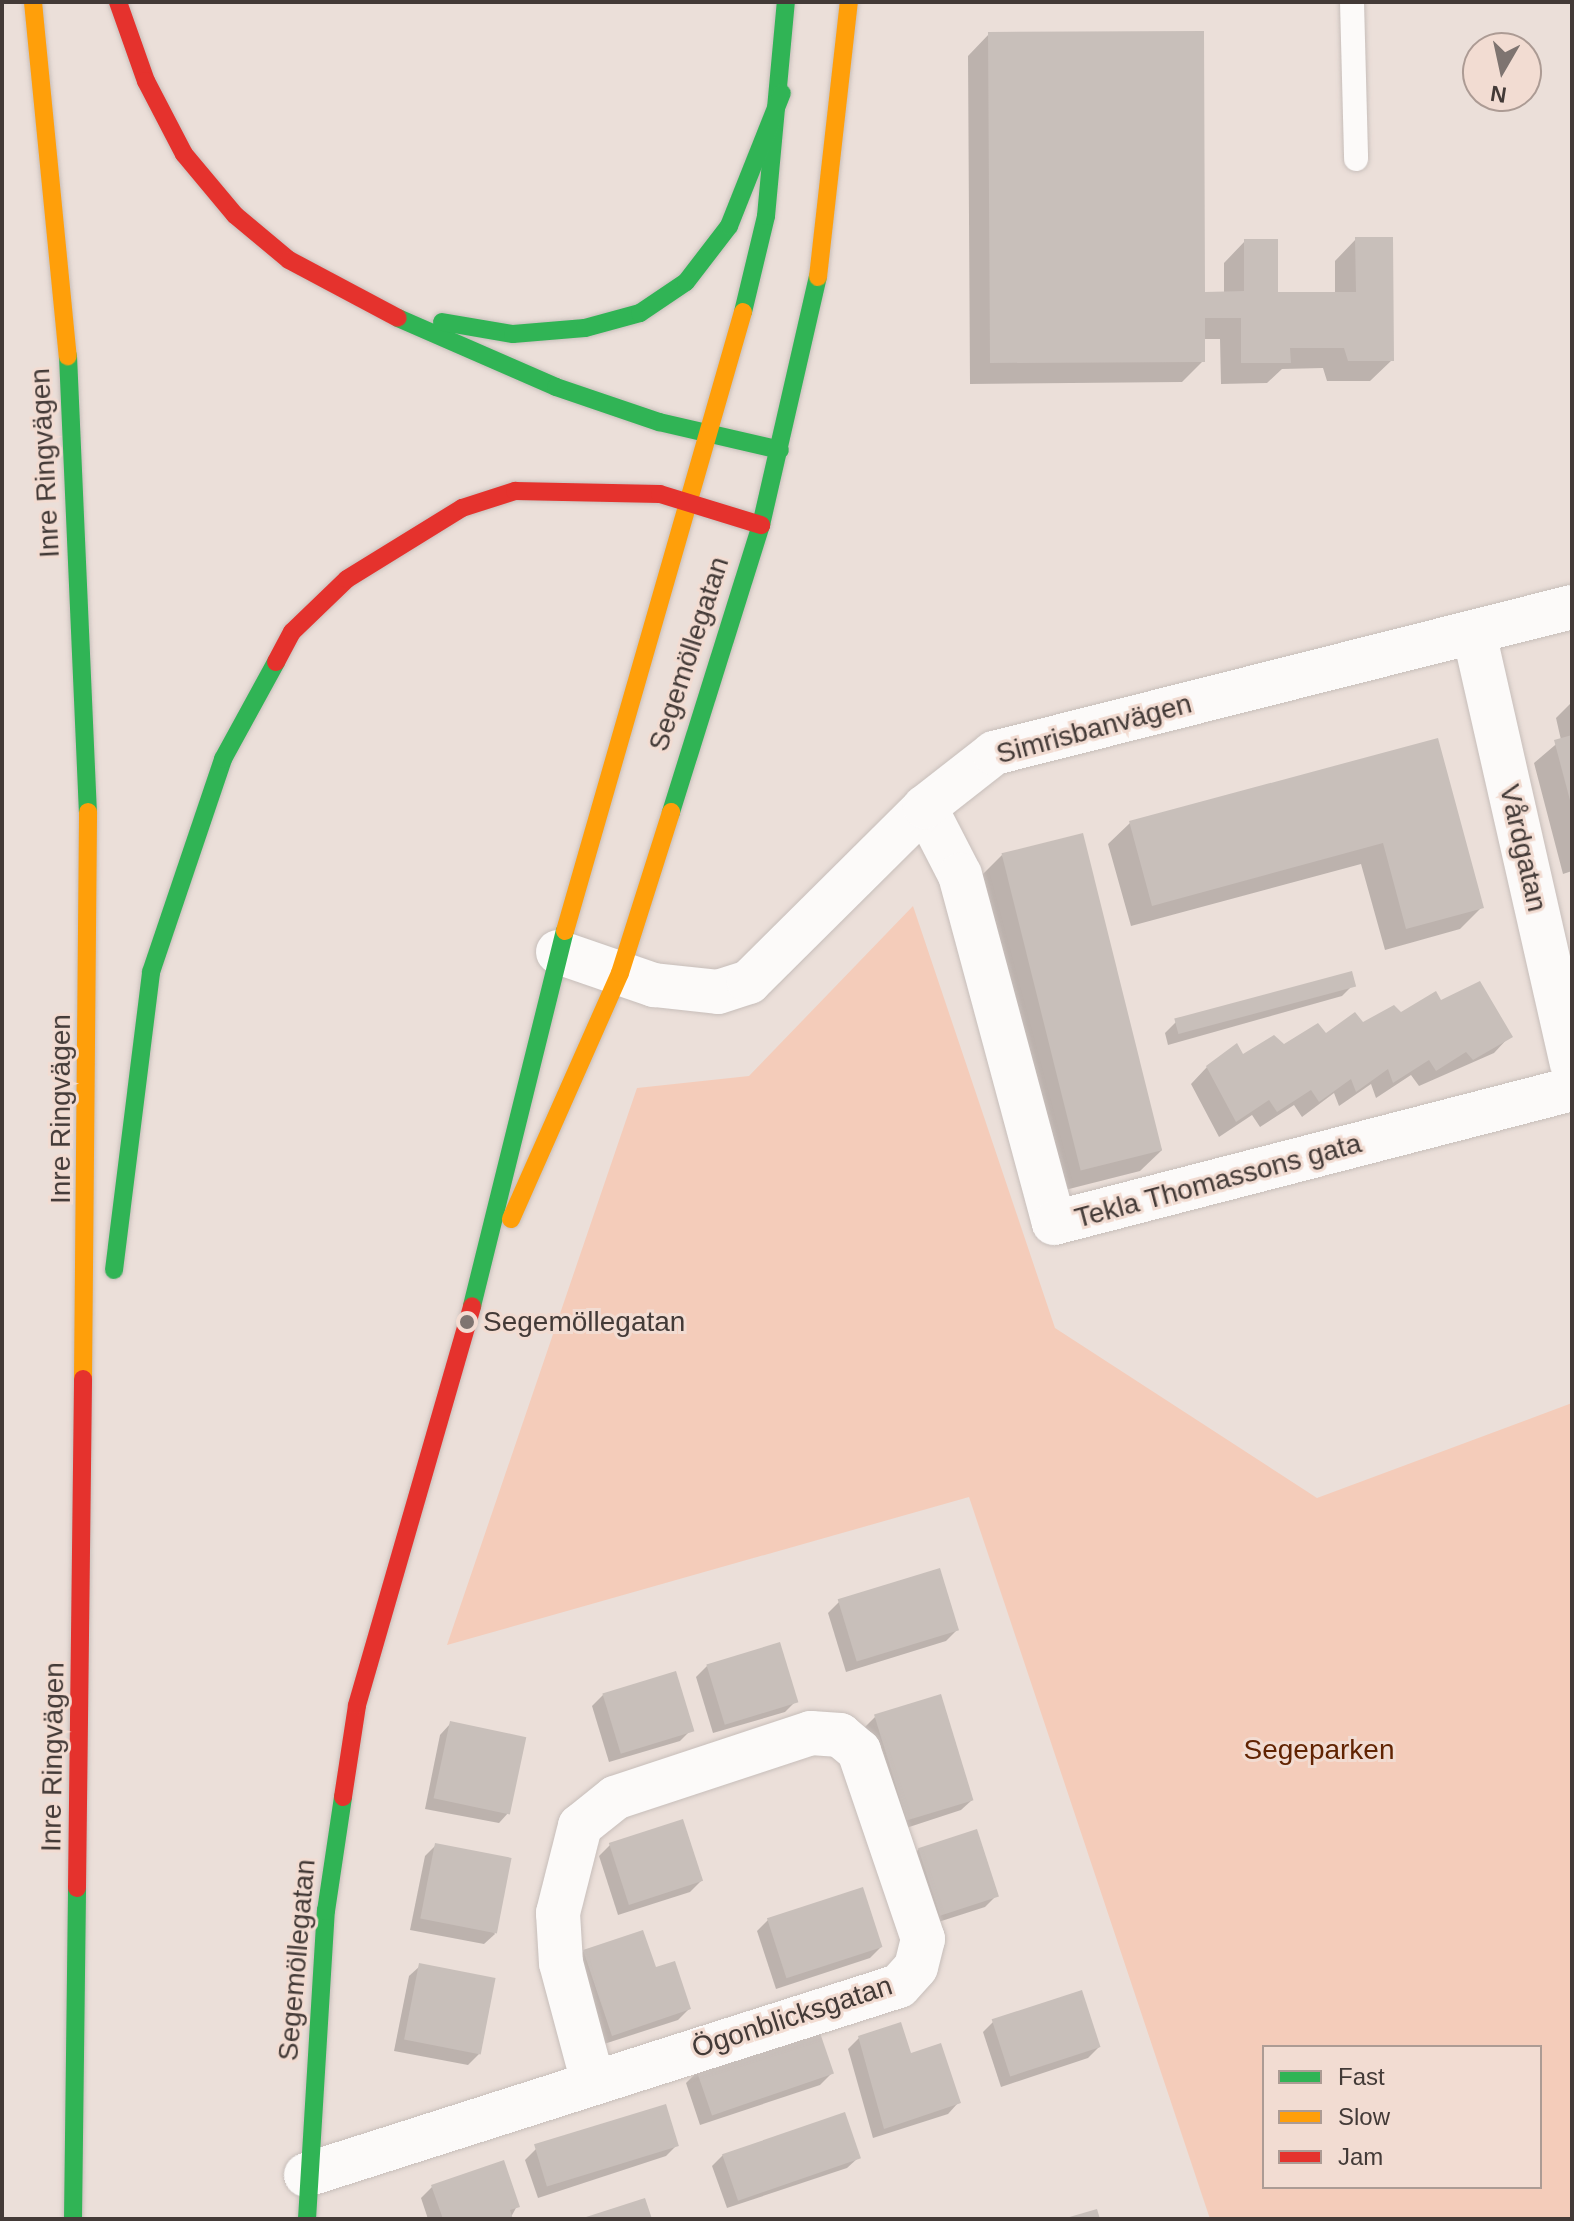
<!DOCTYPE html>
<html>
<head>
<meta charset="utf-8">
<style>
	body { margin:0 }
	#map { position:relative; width:1574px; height:2221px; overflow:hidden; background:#ebdfd9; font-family:Helvetica,sans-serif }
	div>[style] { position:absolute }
	.green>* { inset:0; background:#f4ccba }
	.shadow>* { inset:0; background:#0003 }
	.building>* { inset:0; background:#c8bfba; transform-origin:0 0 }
	.roads { filter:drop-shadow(0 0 2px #c7beba) drop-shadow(0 0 2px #c7beba) }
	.lane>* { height:24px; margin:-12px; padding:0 12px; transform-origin:12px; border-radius:12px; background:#fcfaf9 }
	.street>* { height:44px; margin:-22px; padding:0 22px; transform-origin:22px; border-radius:22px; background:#fcfaf9 }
	.fast>* { height:18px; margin:-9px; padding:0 9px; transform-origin:9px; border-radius:9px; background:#30b455 }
	.slow>* { height:18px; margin:-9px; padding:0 9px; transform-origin:9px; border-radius:9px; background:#ff9f0a }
	.jam>* { height:18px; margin:-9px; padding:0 9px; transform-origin:9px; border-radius:9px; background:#e5322d }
	.dots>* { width:22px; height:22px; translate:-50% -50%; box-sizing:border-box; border:4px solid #f2dcd2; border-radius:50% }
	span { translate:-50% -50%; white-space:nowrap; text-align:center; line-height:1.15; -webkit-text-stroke:6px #f2dcd2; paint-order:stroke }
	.street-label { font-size:28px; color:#433a37 }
	.poi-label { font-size:28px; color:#433a37 }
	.left { translate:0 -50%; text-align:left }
	.park-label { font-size:28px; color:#612302 }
	.frame { position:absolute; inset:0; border:4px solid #433a37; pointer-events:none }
	.legend { position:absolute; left:1262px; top:2045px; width:280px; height:144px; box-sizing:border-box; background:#f2dcd2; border:2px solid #ac9b94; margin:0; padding:10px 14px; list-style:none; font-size:24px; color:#433a37 }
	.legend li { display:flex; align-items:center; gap:16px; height:40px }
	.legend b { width:40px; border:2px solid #ac9b94 }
	.north { position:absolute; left:1462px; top:32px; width:80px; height:80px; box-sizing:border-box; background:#f2dcd2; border:2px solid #ac9b94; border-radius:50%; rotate:189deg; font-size:22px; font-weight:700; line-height:32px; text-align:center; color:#433a37 }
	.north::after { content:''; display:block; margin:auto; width:28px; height:36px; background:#7e7470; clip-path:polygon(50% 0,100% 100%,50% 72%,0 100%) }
</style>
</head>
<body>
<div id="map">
	<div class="green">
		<i style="clip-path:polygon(evenodd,913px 906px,1055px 1328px,1317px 1498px,1572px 1403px,1572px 2219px,1210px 2219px,969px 1497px,447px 1645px,637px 1088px,749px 1076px,913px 906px,1264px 2047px,1540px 2047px,1540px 2187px,1264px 2187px,1264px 2047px)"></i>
	</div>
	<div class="shadow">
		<i style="clip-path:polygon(989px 34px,1203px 294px,1224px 294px,1224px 263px,1245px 241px,1276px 294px,1335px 294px,1335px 261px,1356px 239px,1392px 360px,1370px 381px,1327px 381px,1323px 368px,1282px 369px,1267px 383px,1221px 384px,1220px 339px,1203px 339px,1203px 361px,1182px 382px,970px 384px,968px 56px)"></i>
		<i style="clip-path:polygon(1572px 702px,1572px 871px,1563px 874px,1534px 763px,1561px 740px,1556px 718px)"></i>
		<i style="clip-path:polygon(1437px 740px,1482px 907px,1460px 929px,1385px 950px,1361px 864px,1131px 926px,1108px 844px,1130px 823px)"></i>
		<i style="clip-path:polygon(1002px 855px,1162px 1150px,1140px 1171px,1061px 1191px,980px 877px)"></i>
		<i style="clip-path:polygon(1353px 985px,1342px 996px,1168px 1045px,1165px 1033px,1176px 1022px)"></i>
		<i style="clip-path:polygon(1441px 1002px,1510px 1036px,1494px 1053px,1419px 1086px,1411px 1075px,1376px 1098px,1371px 1084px,1339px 1106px,1334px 1093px,1302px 1117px,1294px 1105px,1260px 1127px,1252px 1115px,1219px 1137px,1191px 1084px,1207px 1067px)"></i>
		<i style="clip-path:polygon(839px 1602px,957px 1630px,946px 1641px,846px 1672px,828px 1613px)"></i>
		<i style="clip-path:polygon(707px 1666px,796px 1701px,785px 1712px,713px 1733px,696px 1677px)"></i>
		<i style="clip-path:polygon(603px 1695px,691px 1730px,680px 1741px,609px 1762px,592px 1706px)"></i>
		<i style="clip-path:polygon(875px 1717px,972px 1800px,961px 1810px,897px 1831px,864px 1728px)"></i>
		<i style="clip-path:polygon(450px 1724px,509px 1812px,499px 1823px,425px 1809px,440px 1735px)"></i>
		<i style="clip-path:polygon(436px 1845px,495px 1934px,484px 1944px,410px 1930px,425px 1856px)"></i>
		<i style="clip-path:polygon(610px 1845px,701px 1881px,690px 1892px,618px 1915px,599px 1856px)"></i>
		<i style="clip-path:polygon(919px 1849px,996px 1896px,985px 1907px,929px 1925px,908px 1860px)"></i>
		<i style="clip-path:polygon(768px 1920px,881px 1947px,870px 1958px,776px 1989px,757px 1931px)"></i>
		<i style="clip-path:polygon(584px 1951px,655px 1970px,689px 2009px,678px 2020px,601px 2045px,573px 1962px)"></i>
		<i style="clip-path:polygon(420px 1966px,479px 2054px,468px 2065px,394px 2051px,409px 1976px)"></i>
		<i style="clip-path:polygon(994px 2021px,1099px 2047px,1088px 2058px,1001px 2087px,983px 2032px)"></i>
		<i style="clip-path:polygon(859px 2038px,909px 2055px,958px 2103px,948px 2114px,873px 2138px,848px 2049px)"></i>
		<i style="clip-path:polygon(697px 2072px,831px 2074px,820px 2085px,700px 2125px,686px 2083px)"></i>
		<i style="clip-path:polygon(677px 2145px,666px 2156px,538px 2198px,525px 2160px,536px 2149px)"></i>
		<i style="clip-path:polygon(723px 2155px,858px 2158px,847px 2168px,727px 2208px,712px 2166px)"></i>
		<i style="clip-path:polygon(432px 2187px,517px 2206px,510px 2219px,428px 2219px,421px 2198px)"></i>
	</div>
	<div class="building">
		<i style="clip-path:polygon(1204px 31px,1205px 292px,1244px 291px,1244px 239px,1278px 239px,1278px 292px,1356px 292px,1355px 237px,1393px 237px,1394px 361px,1348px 361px,1344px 348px,1290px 348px,1291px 363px,1241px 363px,1241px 318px,1205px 318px,1205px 362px,990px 363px,988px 32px)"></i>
		<i style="clip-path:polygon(1572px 735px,1572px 804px,1571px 804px,1554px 740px)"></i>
		<i style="clip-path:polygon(1438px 738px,1484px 908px,1406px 929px,1383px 843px,1152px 906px,1129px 821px)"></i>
		<i style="left:1083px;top:833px;width:327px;height:84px;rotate:76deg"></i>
		<i style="left:1352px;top:971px;width:16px;height:184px;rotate:75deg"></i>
		<i style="clip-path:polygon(1480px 981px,1513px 1037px,1473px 1060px,1466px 1052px,1436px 1071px,1429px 1060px,1393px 1083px,1388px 1069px,1356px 1092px,1351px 1079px,1319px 1102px,1311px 1090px,1277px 1112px,1269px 1100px,1236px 1122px,1206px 1066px,1237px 1043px,1243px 1054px,1274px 1035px,1284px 1044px,1318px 1023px,1326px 1033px,1355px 1012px,1363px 1022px,1394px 1005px,1401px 1012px,1436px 991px,1441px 1000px)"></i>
		<i style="left:940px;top:1568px;width:65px;height:107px;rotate:73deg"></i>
		<i style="left:780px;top:1642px;width:63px;height:77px;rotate:73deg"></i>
		<i style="left:676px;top:1671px;width:63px;height:77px;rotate:73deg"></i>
		<i style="left:941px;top:1694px;width:111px;height:70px;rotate:73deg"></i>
		<i style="left:450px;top:1721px;width:78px;height:79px;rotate:12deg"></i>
		<i style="left:683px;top:1819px;width:65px;height:78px;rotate:72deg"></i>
		<i style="left:977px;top:1829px;width:71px;height:62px;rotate:72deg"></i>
		<i style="left:435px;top:1843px;width:78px;height:77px;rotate:11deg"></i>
		<i style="left:863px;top:1887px;width:63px;height:101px;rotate:72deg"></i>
		<i style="clip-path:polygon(643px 1930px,656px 1967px,675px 1961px,691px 2009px,612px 2036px,583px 1950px)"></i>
		<i style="left:419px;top:1963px;width:78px;height:78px;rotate:11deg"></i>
		<i style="left:1082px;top:1990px;width:60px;height:95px;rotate:72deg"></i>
		<i style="clip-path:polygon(901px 2022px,911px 2053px,941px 2043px,961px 2103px,884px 2129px,858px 2036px)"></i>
		<i style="left:819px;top:2030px;width:46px;height:129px;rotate:71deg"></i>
		<i style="left:666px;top:2104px;width:44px;height:138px;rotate:73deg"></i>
		<i style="left:845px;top:2112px;width:49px;height:130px;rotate:71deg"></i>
		<i style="clip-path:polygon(504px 2160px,520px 2207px,510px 2210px,513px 2219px,443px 2219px,431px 2185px)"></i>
		<i style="clip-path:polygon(645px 2198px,652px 2219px,583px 2219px,583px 2218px)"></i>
		<i style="clip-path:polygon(1097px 2209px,1100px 2219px,1066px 2219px,1066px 2218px)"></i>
	</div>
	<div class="roads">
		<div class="lane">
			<i style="left:1352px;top:2px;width:157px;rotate:88.5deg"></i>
		</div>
		<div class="street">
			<i style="left:1474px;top:633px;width:442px;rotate:77.2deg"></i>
			<i style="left:925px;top:807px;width:76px;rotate:62.8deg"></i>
			<i style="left:960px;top:875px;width:360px;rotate:74.9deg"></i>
			<i style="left:1054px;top:1223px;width:535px;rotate:-14.5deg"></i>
			<i style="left:558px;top:952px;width:102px;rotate:19deg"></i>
			<i style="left:654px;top:985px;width:64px;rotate:6.2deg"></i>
			<i style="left:718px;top:992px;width:33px;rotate:-18deg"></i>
			<i style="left:749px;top:982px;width:248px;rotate:-44.8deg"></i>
			<i style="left:925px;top:807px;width:88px;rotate:-38deg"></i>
			<i style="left:994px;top:753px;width:596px;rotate:-14.18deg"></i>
			<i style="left:306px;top:2175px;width:622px;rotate:-17.68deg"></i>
			<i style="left:899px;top:1986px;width:25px;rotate:-48deg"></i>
			<i style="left:916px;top:1967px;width:29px;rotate:-76deg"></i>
			<i style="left:923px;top:1939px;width:199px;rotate:-108.8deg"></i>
			<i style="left:859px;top:1751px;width:25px;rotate:-140deg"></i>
			<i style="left:840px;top:1735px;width:29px;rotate:-176deg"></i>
			<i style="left:811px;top:1733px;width:206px;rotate:161.7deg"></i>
			<i style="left:615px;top:1798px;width:45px;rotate:141.3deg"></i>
			<i style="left:580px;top:1826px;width:90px;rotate:104.2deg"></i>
			<i style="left:558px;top:1913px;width:50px;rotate:86.6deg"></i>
			<i style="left:561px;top:1963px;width:120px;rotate:75deg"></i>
		</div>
		<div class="fast">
			<i style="left:743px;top:312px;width:99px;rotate:-76.5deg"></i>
			<i style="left:766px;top:216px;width:215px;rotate:-84.7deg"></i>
			<i style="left:398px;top:318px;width:172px;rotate:23.6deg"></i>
			<i style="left:556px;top:387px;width:109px;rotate:18.8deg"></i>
			<i style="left:659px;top:422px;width:124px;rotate:13deg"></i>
			<i style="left:442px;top:322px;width:72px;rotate:9.6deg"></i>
			<i style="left:513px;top:334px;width:72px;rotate:-4.8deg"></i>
			<i style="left:585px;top:328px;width:57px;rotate:-15.3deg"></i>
			<i style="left:640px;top:313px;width:55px;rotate:-34deg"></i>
			<i style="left:686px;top:282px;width:71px;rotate:-52.5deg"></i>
			<i style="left:729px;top:226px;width:143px;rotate:-68.3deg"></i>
			<i style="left:68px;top:356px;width:456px;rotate:87.5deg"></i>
			<i style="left:671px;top:812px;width:301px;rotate:-72.6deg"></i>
			<i style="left:761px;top:525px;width:254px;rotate:-77.1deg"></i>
			<i style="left:114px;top:1270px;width:300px;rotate:-82.9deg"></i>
			<i style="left:151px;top:972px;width:225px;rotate:-71.3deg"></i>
			<i style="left:223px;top:759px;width:111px;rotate:-61.3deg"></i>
			<i style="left:472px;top:1306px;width:386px;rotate:-76.1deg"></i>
			<i style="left:73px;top:2219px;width:331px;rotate:-89.3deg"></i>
			<i style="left:307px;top:2219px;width:309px;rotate:-86.5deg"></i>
			<i style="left:326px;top:1911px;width:115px;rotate:-81.5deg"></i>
		</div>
		<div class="slow">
			<i style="left:33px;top:2px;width:356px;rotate:84.4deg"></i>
			<i style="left:818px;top:277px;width:277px;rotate:-83.6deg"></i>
			<i style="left:565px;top:931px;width:644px;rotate:-73.96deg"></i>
			<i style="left:511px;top:1219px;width:269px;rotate:-66.1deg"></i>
			<i style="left:620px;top:973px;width:169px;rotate:-72.4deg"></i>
			<i style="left:83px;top:1379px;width:567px;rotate:-89.49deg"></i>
		</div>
		<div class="jam">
			<i style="left:118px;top:2px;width:84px;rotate:70.5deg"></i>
			<i style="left:146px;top:81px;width:82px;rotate:62.5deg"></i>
			<i style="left:184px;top:154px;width:80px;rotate:50.1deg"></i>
			<i style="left:235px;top:215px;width:70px;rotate:39.8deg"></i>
			<i style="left:289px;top:260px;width:123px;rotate:28deg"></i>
			<i style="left:276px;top:662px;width:34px;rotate:-62deg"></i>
			<i style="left:292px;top:632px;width:76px;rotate:-43.9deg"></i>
			<i style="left:347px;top:579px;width:135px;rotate:-31.7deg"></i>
			<i style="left:462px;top:508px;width:56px;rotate:-17.8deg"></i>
			<i style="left:515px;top:491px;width:145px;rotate:1.2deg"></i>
			<i style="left:660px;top:494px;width:106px;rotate:17.1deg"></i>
			<i style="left:343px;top:1797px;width:93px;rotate:-81.3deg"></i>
			<i style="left:357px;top:1705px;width:415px;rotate:-73.9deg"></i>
			<i style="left:77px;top:1888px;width:509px;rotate:-89.32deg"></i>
		</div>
	</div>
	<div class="dots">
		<i style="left:467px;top:1322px;background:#7e7470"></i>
	</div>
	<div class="street-label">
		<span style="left:45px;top:463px;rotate:-93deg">Inre Ringvägen</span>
		<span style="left:689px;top:654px;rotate:-72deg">Segemöllegatan</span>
		<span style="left:1094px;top:729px;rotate:-15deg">Simrisbanvägen</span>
		<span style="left:1523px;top:848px;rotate:77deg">Vårdgatan</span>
		<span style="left:61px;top:1109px;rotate:-90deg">Inre Ringvägen</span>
		<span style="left:1218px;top:1181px;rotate:-15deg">Tekla Thomassons gata</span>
		<span style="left:53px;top:1757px;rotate:-89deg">Inre Ringvägen</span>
		<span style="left:297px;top:1960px;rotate:-85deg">Segemöllegatan</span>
		<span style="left:792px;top:2017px;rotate:-18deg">Ögonblicksgatan</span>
	</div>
	<div class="poi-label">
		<span class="left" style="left:483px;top:1322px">Segemöllegatan</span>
	</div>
	<div class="park-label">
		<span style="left:1319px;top:1750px">Segeparken</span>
	</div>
	<div class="frame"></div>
	<ul class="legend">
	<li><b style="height:10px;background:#30b455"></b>Fast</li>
	<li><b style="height:10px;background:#ff9f0a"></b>Slow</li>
	<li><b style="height:10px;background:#e5322d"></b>Jam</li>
	</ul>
	<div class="north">N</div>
</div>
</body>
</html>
